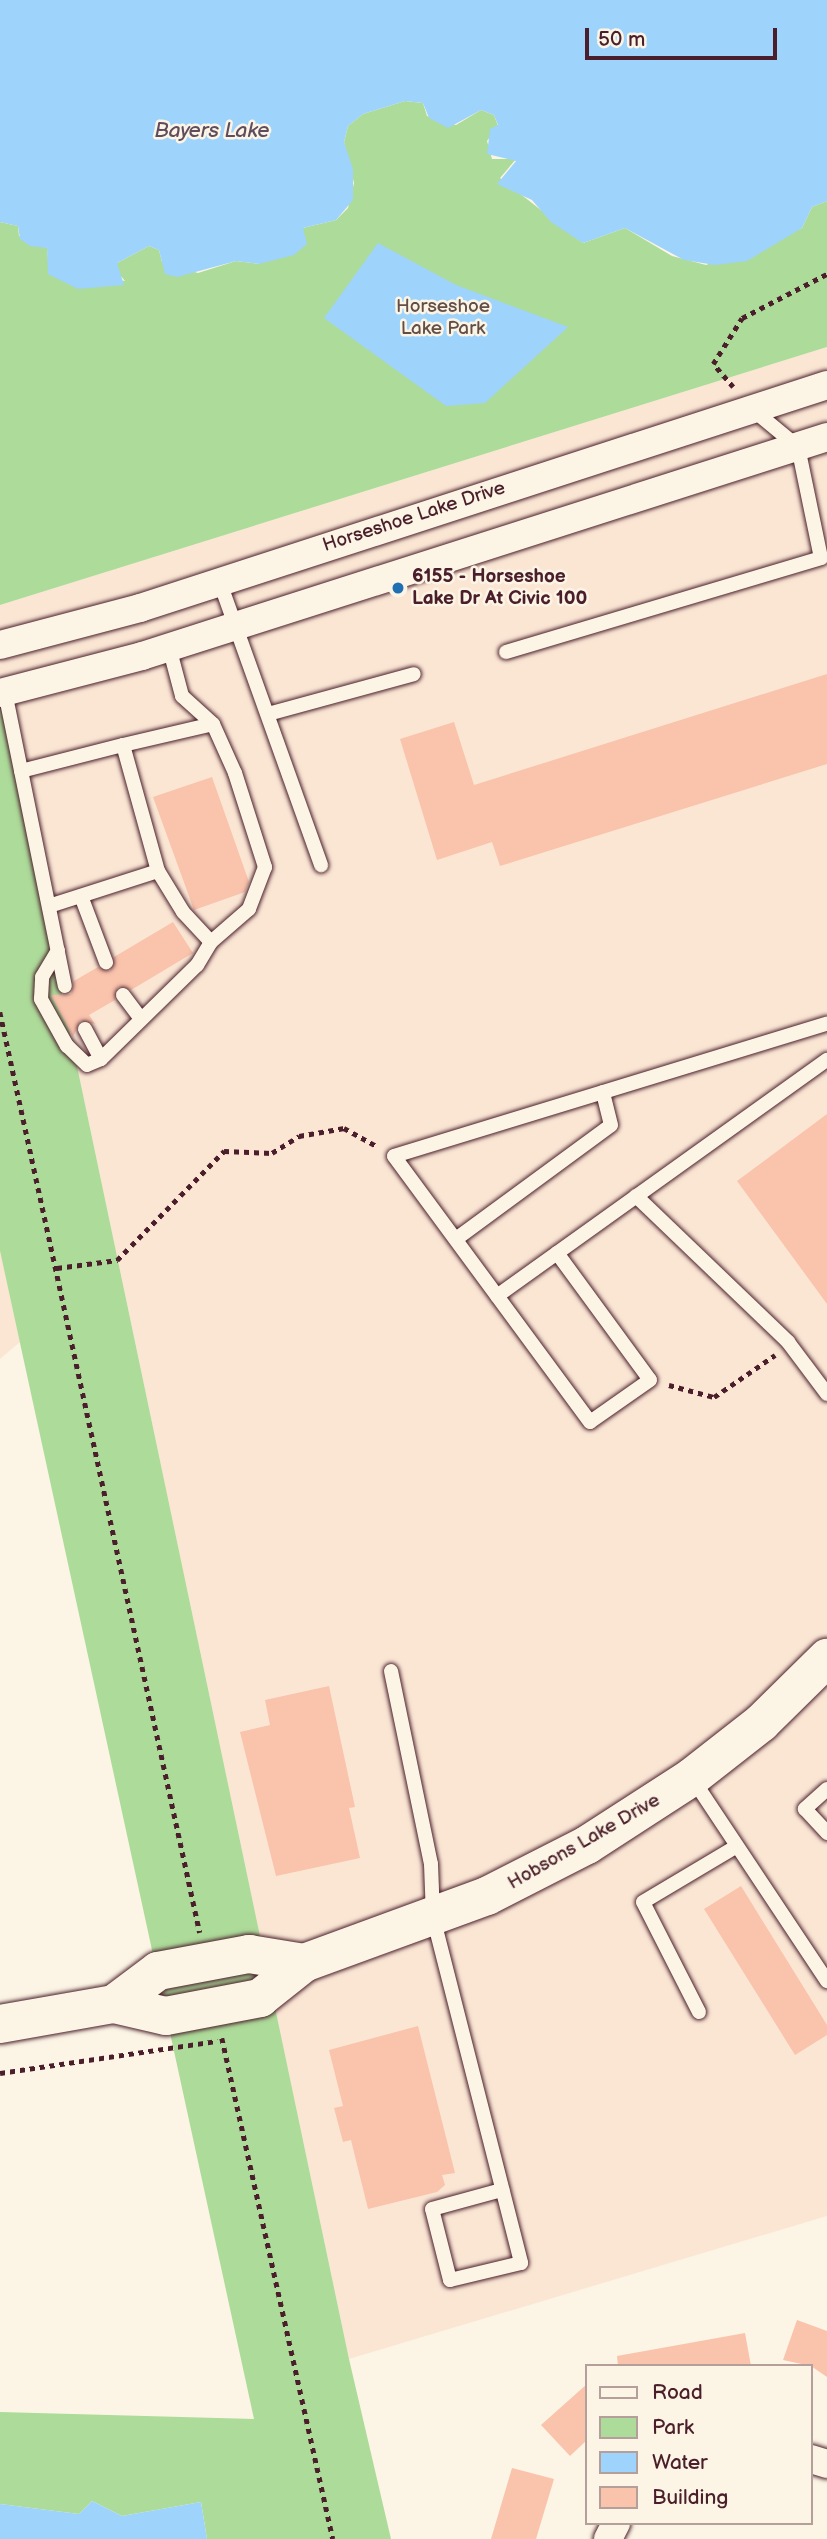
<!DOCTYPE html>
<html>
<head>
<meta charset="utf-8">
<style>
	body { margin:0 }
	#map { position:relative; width:827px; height:2539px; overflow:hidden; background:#fcf5e5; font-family:"Balsamiq Sans",sans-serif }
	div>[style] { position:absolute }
	.built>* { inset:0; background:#fbe6d4 }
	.green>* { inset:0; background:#addb9a }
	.water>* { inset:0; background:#9ed3fc }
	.building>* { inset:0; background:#f9c3ac }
	.path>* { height:4.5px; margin-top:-2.25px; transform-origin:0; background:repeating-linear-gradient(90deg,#4a1f2b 0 5px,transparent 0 10px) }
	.roads { filter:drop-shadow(0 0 2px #4a1f2b) drop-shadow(0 0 2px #4a1f2b) }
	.lane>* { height:14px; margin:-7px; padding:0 7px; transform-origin:7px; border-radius:7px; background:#fcf5e5 }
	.street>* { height:28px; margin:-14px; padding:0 14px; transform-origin:14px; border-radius:14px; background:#fcf5e5 }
	.secondary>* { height:38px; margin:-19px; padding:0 19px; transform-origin:19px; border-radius:19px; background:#fcf5e5 }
	.dots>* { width:19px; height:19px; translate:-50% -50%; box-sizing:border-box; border:4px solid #fcf5e5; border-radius:50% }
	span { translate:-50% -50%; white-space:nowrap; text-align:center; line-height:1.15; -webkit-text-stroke:5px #fcf5e5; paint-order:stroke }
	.park-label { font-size:19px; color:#634e47 }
	.street-label { font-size:19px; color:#4a1f2b }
	.poi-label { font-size:19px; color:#4a1f2b; font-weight:700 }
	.left { translate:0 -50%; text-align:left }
	.water-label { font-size:21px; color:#5f4c5f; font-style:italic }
	.legend { position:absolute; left:585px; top:2364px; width:228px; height:161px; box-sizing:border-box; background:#fcf5e5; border:2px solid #b59f9b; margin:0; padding:9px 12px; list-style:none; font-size:21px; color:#4a1f2b }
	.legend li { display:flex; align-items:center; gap:14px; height:35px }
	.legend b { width:35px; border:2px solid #b59f9b }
	.scale { position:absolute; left:585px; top:28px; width:192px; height:32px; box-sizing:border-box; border:4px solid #4a1f2b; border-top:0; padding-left:9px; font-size:21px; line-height:24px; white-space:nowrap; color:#4a1f2b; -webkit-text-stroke:5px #fcf5e5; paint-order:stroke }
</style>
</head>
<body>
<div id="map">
	<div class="built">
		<i style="clip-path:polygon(827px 347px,827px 2216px,349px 2359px,0 700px,0 605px)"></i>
		<i style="clip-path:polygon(0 1251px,20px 1342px,0 1359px)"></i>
	</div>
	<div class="green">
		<i style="clip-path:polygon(405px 101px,423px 103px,427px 116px,456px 125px,481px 110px,494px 115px,498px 126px,487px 141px,492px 159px,516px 159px,500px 178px,583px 243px,625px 228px,672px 256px,706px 265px,802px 228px,812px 207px,827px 201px,827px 347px,0 605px,0 222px,18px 226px,19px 236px,47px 248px,49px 270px,125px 281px,115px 269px,117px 263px,149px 246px,159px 250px,162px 262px,198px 273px,236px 261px,259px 264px,303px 228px,336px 220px,348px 208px,354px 183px,344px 142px,348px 126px,363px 114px)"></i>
		<i style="clip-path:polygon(0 700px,349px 2359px,391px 2539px,207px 2539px,201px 2502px,122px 2516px,92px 2501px,79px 2514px,0 2504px,0 2412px,254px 2419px,0 1251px)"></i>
	</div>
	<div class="water">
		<i style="clip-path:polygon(0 0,827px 0,827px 201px,812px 207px,802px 228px,747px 261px,715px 265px,684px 260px,625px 228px,583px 243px,551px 222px,532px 200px,497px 184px,516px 161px,487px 154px,490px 129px,498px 125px,494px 115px,481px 110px,448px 128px,429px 118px,423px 103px,405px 101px,363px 114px,348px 126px,344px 142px,353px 169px,353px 200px,336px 220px,303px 228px,307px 244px,294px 255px,259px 264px,236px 261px,177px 277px,165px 274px,159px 250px,149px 246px,117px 263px,124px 285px,78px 289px,48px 274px,47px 248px,30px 246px,20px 239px,18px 226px,0 222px)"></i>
		<i style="clip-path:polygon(378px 243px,456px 285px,568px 327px,485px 403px,446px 406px,324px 318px)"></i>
		<i style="clip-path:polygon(92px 2501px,122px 2516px,201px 2502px,207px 2539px,0 2539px,0 2504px,79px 2514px)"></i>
	</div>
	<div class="building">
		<i style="clip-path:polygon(827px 674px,827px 764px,500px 866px,492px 842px,437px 860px,400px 739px,454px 722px,474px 785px)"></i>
		<i style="clip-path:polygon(212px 777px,249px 882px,245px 892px,194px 910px,153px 797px)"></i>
		<i style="clip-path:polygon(173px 922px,193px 953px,131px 990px,118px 987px,115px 1000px,89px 1015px,95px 1024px,80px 1021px,73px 1037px,51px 995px,71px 994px,74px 981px,98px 967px,110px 971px,114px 957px)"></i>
		<i style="clip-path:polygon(827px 1114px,827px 1304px,737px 1181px)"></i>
		<i style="clip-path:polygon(329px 1686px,355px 1807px,349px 1808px,360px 1858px,276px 1876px,240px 1732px,270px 1725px,265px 1700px)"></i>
		<i style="clip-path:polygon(741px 1886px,827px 2025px,827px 2035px,795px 2055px,704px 1909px)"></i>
		<i style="clip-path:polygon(418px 2026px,455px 2173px,442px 2175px,445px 2185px,437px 2192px,368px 2209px,351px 2140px,343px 2142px,334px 2108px,343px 2106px,329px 2050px)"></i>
		<i style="clip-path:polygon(797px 2320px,827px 2331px,827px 2377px,811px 2366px,783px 2360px)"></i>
		<i style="clip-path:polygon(745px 2333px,751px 2366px,618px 2366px,617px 2356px)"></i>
		<i style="clip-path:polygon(587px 2384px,587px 2440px,570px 2456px,541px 2425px)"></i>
		<i style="clip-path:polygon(512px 2468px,554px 2479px,536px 2539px,491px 2539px)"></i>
	</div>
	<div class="path">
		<i style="left:733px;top:387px;width:30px;rotate:-131deg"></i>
		<i style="left:713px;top:364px;width:54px;rotate:-57.8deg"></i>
		<i style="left:742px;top:318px;width:96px;rotate:-27.4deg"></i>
		<i style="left:0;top:1012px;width:942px;rotate:77.75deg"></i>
		<i style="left:57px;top:1268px;width:61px;rotate:-7.6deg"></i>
		<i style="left:117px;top:1260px;width:153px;rotate:-45.5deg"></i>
		<i style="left:224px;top:1151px;width:48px;rotate:2.4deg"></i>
		<i style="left:272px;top:1153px;width:32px;rotate:-32deg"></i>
		<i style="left:299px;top:1136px;width:46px;rotate:-10.1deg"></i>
		<i style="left:344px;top:1128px;width:39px;rotate:29deg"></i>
		<i style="left:669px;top:1385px;width:47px;rotate:14.9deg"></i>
		<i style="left:714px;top:1397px;width:74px;rotate:-34.5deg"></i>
		<i style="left:222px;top:2038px;width:513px;rotate:77.51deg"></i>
		<i style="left:0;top:2073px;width:220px;rotate:-8.4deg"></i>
	</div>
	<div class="roads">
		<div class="lane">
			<i style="left:219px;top:580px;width:303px;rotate:70.3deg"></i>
			<i style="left:169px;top:647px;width:51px;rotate:75.1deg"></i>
			<i style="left:182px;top:696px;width:42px;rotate:42.1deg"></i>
			<i style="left:506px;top:652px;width:329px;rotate:-16.6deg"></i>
			<i style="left:821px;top:558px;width:113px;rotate:-101.7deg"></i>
			<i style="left:798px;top:447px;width:60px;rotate:-140.4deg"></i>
			<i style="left:5px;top:692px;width:300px;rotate:78.5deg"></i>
			<i style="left:268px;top:714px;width:151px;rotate:-15.3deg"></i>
			<i style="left:123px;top:745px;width:92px;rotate:-13.1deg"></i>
			<i style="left:213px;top:724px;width:54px;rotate:65.8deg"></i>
			<i style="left:235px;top:773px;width:99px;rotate:72.3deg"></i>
			<i style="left:265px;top:867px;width:45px;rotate:110.9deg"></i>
			<i style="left:249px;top:909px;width:50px;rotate:139deg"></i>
			<i style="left:21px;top:771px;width:105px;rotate:-14.3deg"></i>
			<i style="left:123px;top:745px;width:131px;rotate:74.5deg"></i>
			<i style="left:81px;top:896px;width:71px;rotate:69.3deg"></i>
			<i style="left:49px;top:906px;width:114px;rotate:-17.8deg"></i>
			<i style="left:158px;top:871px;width:48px;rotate:58.6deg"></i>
			<i style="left:183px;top:912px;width:41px;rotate:47deg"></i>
			<i style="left:211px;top:942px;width:27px;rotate:121deg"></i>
			<i style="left:197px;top:965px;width:134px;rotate:135.6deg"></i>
			<i style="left:101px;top:1059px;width:15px;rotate:157deg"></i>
			<i style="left:87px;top:1065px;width:28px;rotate:-136deg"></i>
			<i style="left:67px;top:1046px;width:54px;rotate:-119deg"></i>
			<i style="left:41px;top:999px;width:22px;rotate:-87deg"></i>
			<i style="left:42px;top:977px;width:31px;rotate:-59deg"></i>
			<i style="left:123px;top:995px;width:30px;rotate:53deg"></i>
			<i style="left:85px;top:1029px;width:34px;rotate:62deg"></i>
			<i style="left:636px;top:1196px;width:211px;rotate:43.8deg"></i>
			<i style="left:788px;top:1342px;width:65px;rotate:53.1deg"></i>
			<i style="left:456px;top:1239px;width:192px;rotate:-36.3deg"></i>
			<i style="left:611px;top:1125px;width:34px;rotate:-104deg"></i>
			<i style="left:557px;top:1253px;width:157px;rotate:53.8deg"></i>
			<i style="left:650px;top:1380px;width:73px;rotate:145deg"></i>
			<i style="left:590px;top:1422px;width:330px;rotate:-126.4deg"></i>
			<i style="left:394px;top:1156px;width:453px;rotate:-17deg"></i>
			<i style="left:497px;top:1296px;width:406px;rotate:-35.6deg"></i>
			<i style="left:391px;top:1671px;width:197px;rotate:78.3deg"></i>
			<i style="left:431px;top:1864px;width:53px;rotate:87.8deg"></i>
			<i style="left:433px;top:1917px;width:357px;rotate:75.7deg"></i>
			<i style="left:521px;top:2263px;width:73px;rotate:166.5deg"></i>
			<i style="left:450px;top:2280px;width:73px;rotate:-104.2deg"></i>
			<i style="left:432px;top:2209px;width:73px;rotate:-15.2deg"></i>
			<i style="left:692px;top:1778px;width:244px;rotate:56.4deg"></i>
			<i style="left:827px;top:1789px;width:30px;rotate:138deg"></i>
			<i style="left:805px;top:1809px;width:33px;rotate:47deg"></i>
			<i style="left:699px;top:2012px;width:123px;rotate:-117deg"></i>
			<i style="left:643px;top:1902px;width:109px;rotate:-30.8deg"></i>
		</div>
		<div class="street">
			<i style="left:0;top:645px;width:145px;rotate:-14.8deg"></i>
			<i style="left:140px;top:608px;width:722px;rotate:-17.98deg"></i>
			<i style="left:0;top:693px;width:147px;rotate:-14.6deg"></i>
			<i style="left:142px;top:656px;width:719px;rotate:-17.73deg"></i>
			<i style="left:811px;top:2459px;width:17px;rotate:17deg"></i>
			<i style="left:608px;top:2539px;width:18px;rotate:-63deg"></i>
		</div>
		<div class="secondary">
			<i style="left:114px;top:2004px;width:55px;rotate:-36.9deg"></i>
			<i style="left:158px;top:1971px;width:93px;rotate:-10.6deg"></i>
			<i style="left:249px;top:1954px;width:56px;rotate:9.3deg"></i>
			<i style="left:0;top:2024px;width:116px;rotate:-10deg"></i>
			<i style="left:114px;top:2004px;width:53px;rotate:13deg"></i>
			<i style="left:166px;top:2016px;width:96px;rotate:-10.8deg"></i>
			<i style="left:260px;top:1998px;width:56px;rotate:-38.5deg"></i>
			<i style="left:304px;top:1963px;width:195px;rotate:-20.1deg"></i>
			<i style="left:487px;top:1896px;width:112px;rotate:-27deg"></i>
			<i style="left:587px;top:1845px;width:125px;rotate:-32.9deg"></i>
			<i style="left:692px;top:1777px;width:88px;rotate:-38deg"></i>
			<i style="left:761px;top:1723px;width:93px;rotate:-44.6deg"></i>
		</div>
	</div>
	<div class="dots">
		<i style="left:398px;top:588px;background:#1f6fb2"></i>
	</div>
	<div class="park-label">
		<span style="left:443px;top:318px">Horseshoe<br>Lake Park</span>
	</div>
	<div class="street-label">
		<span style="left:414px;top:517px;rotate:-18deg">Horseshoe Lake Drive</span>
		<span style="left:584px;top:1842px;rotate:-30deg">Hobsons Lake Drive</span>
	</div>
	<div class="poi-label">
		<span class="left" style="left:412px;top:588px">6155 - Horseshoe<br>Lake Dr At Civic 100</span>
	</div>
	<div class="water-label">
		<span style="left:212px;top:131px">Bayers Lake</span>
	</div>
	<ul class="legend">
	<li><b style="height:9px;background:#fcf5e5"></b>Road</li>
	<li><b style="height:19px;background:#addb9a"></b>Park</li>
	<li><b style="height:19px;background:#9ed3fc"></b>Water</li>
	<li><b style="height:19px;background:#f9c3ac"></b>Building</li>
	</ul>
	<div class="scale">50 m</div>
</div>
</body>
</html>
